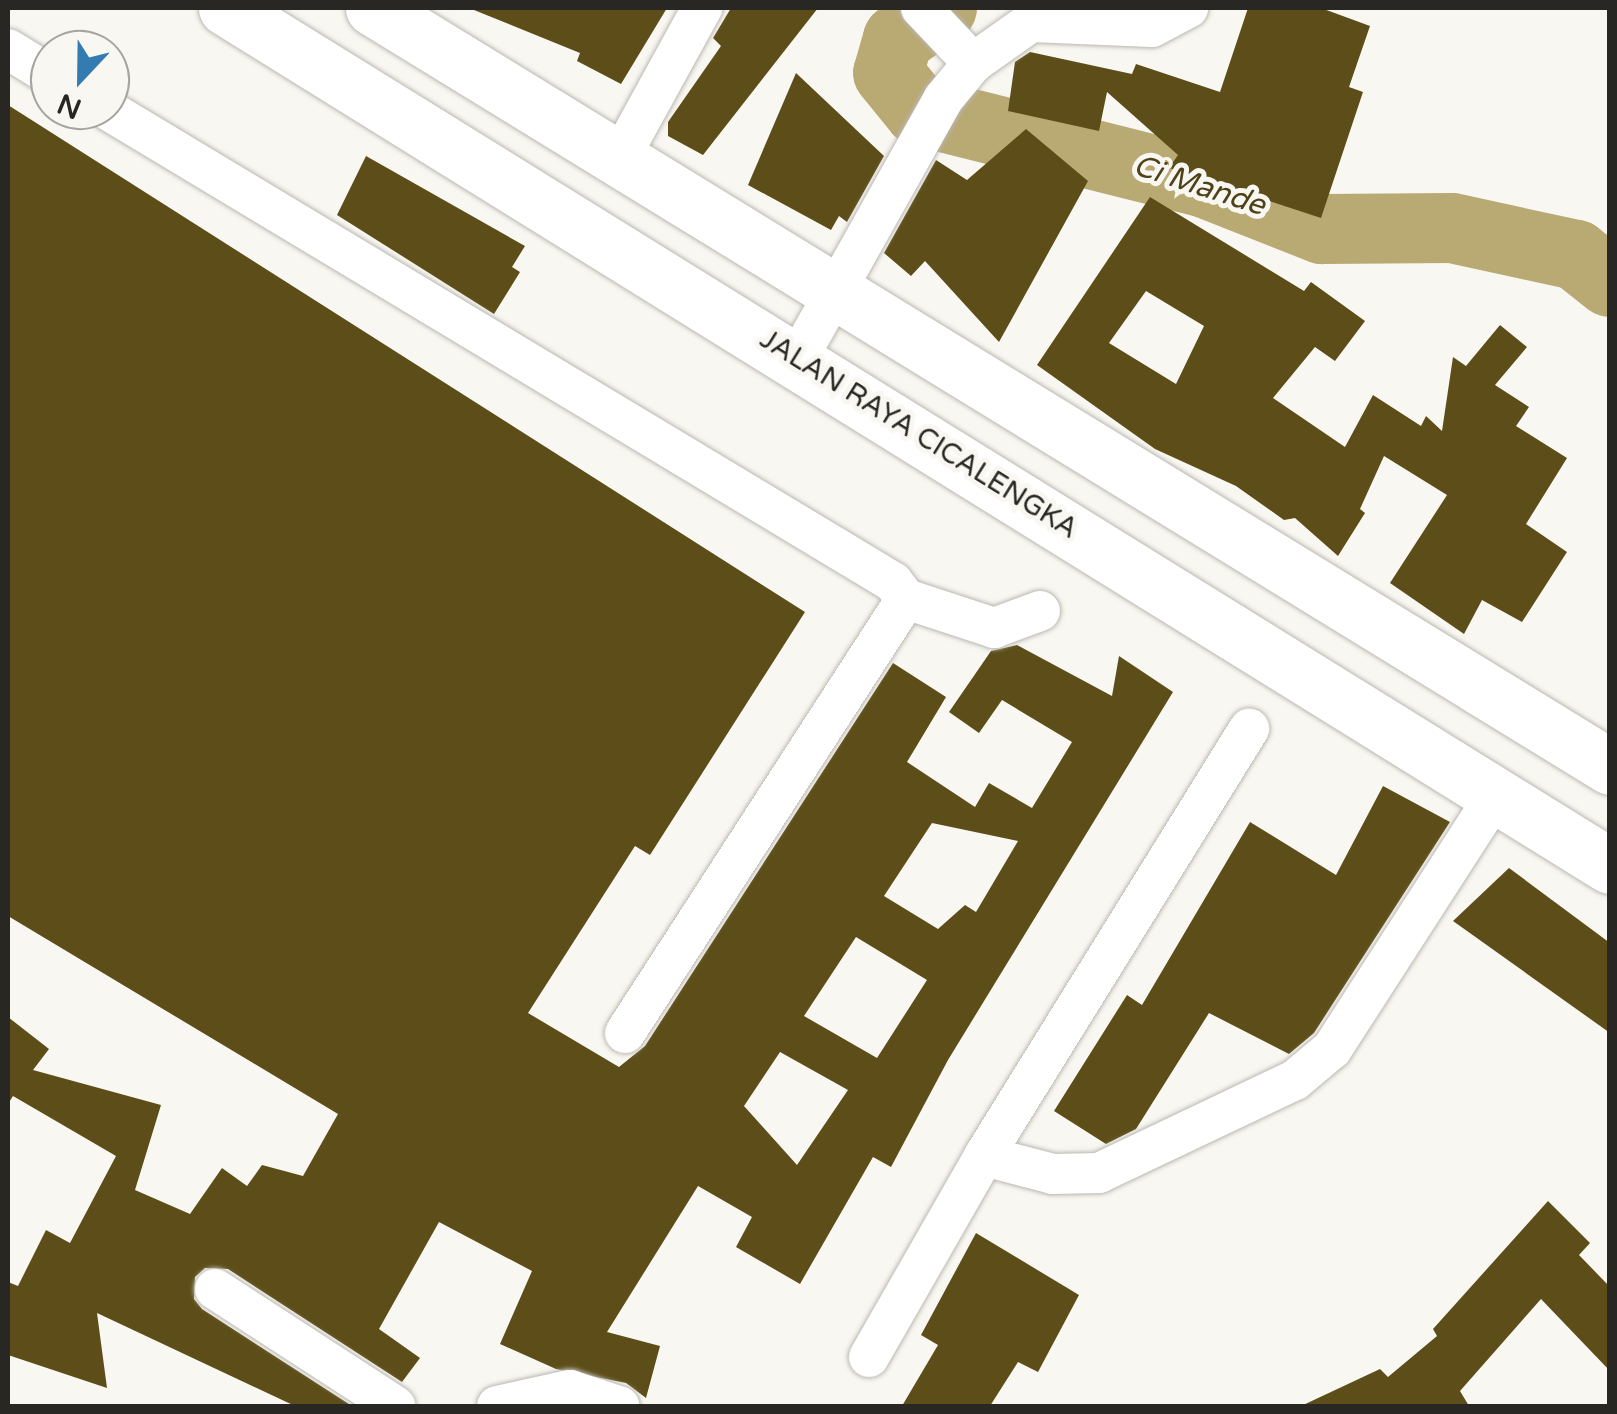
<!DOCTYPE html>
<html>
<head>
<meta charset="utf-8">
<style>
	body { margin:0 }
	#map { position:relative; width:1617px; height:1414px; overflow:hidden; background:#f9f7f1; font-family:"Varela Round",sans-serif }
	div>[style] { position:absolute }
	.river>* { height:70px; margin:-35px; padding:0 35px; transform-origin:35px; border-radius:35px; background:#b9a973 }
	.building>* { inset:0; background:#5d4e19 }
	.roads { filter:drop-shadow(0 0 2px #bab8b2) drop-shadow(0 0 2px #bab8b2) }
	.minor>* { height:40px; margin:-20px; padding:0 20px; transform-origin:20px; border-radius:20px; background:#fff }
	.highway>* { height:55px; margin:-27.5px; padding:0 27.5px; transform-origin:27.5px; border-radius:27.5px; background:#fff }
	span { translate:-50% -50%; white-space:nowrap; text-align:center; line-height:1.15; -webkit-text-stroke:10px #f9f7f1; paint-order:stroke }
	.street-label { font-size:28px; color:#282724 }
	.water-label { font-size:30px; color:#4e4218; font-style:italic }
	.frame { position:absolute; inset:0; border:10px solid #282724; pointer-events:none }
	.north { position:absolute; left:30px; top:30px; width:100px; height:100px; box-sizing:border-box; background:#f9f7f1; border:2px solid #a5a49f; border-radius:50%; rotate:202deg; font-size:28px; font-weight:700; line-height:40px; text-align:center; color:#282724 }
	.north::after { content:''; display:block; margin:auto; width:35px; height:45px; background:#337bb0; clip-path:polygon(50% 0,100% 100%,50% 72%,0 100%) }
</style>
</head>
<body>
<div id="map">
	<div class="river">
		<i style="left:942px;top:8px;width:54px;rotate:144.8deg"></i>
		<i style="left:898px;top:39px;width:35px;rotate:106deg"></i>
		<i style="left:888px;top:73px;width:49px;rotate:50.8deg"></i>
		<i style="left:919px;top:111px;width:295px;rotate:14.1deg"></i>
		<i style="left:1205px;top:183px;width:126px;rotate:21.5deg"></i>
		<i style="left:1322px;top:229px;width:130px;rotate:-0.4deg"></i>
		<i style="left:1452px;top:228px;width:127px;rotate:12.3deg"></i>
		<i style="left:1576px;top:255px;width:43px;rotate:38.5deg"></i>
	</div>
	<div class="building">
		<i style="clip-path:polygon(469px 8px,667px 8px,621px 84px,577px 61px,580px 53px)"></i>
		<i style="clip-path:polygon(731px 8px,818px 8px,703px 155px,668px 136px,668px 122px,721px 46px,713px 38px)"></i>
		<i style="clip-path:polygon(1248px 8px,1321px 8px,1370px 26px,1349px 87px,1363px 92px,1321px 218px,1169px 168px,1178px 155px,1107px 92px,1099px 131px,1008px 111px,1015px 62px,1030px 52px,1132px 74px,1136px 64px,1220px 92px)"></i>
		<i style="clip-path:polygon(796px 73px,884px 156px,847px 222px,839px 216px,831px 230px,748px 185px)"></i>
		<i style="clip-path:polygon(evenodd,8px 105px,805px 612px,650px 855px,635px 846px,528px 1013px,619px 1067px,645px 1046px,893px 663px,946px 697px,907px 762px,975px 807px,989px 783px,1032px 808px,1072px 742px,1002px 700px,979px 733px,949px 712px,991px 651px,1017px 645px,1112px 696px,1119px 656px,1173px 692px,948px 1060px,891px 1167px,873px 1157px,800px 1284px,736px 1247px,752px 1217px,698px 1186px,607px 1332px,660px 1346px,646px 1398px,626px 1383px,556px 1369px,500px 1344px,532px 1271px,439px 1222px,379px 1329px,420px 1358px,402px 1382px,228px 1269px,205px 1268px,195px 1277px,194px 1299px,202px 1309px,352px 1406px,295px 1406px,97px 1313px,107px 1388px,8px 1355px,8px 1282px,18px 1286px,46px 1230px,70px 1243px,116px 1156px,13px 1096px,8px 1104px,8px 1017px,49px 1049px,33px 1070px,161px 1105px,135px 1190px,190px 1214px,222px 1168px,247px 1186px,262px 1165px,303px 1176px,338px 1114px,8px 916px,8px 105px,932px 823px,1018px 841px,976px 912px,965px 905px,938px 929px,884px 896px,932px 823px,8px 105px,856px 937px,927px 980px,877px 1058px,804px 1016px,856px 937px,8px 105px,780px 1052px,848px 1090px,797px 1165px,744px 1106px,780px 1052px)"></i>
		<i style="clip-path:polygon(1026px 129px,1088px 181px,999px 342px,925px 261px,911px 276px,884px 253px,936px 160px,967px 180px)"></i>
		<i style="clip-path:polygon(366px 156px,525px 246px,512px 267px,520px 272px,494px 314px,337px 215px)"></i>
		<i style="clip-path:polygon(evenodd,1150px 197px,1304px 291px,1311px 282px,1365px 321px,1335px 361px,1315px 347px,1273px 398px,1345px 447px,1373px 395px,1421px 426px,1426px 416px,1442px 431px,1453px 357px,1466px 366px,1500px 325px,1527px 347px,1495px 385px,1529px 407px,1516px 426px,1567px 458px,1526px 524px,1567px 552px,1522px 622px,1482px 600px,1464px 634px,1390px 583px,1447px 495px,1384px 456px,1360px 509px,1365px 513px,1338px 556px,1295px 518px,1284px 520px,1236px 486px,1155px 449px,1037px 365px,1150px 197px,1146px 291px,1204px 326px,1176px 384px,1109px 343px,1146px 291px)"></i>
		<i style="clip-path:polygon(1383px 786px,1450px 822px,1314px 1033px,1289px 1054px,1209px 1013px,1136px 1129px,1106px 1144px,1054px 1111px,1127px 995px,1142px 1005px,1250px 822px,1336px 875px)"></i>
		<i style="clip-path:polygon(1509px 868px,1610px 943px,1610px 1033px,1453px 921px)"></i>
		<i style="clip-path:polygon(1548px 1201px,1590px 1243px,1579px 1255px,1610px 1287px,1610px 1371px,1541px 1299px,1460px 1391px,1469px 1406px,1301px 1406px,1380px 1369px,1388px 1377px,1437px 1336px,1433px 1329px)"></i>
		<i style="clip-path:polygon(976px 1233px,1079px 1295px,1038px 1372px,1018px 1362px,990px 1406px,902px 1406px,938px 1345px,921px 1335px)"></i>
	</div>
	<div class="roads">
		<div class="minor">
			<i style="left:921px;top:8px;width:76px;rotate:46.6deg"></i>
			<i style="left:8px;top:49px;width:49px;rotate:31.8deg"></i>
			<i style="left:108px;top:110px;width:916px;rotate:31.02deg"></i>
			<i style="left:893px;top:582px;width:21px;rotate:53deg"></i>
			<i style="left:906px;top:599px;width:93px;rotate:18.2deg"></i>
			<i style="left:994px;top:628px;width:49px;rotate:-20.3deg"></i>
			<i style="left:618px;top:161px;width:175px;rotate:-61.2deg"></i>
			<i style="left:798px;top:358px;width:298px;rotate:-60.7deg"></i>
			<i style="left:944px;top:98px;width:45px;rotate:-50.4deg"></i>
			<i style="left:973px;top:63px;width:71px;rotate:-35.3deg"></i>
			<i style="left:1031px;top:22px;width:121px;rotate:2.4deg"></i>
			<i style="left:1152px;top:27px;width:41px;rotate:-27.8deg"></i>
			<i style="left:625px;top:1033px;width:517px;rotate:-57.08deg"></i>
			<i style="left:984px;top:1156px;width:71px;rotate:14.6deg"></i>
			<i style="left:1053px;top:1174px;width:46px;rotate:-1.2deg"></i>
			<i style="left:1099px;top:1173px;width:217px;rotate:-25.4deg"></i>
			<i style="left:1295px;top:1080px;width:48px;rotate:-40deg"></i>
			<i style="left:1332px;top:1049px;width:302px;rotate:-57.2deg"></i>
			<i style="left:215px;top:1289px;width:215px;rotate:33deg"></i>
			<i style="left:869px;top:1357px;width:232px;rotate:-60.2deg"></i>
			<i style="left:984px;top:1156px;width:503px;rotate:-58.18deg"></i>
			<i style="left:497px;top:1406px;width:75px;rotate:-12.4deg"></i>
			<i style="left:570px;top:1390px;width:52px;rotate:18.1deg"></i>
		</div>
		<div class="highway">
			<i style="left:226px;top:8px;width:1628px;rotate:31.8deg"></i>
			<i style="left:373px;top:8px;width:1451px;rotate:31.53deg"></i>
		</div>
	</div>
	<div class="street-label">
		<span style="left:919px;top:434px;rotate:32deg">JALAN RAYA CICALENGKA</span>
	</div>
	<div class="water-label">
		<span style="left:1199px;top:186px;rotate:18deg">Ci Mande</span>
	</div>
	<div class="frame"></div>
	<div class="north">N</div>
</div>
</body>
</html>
